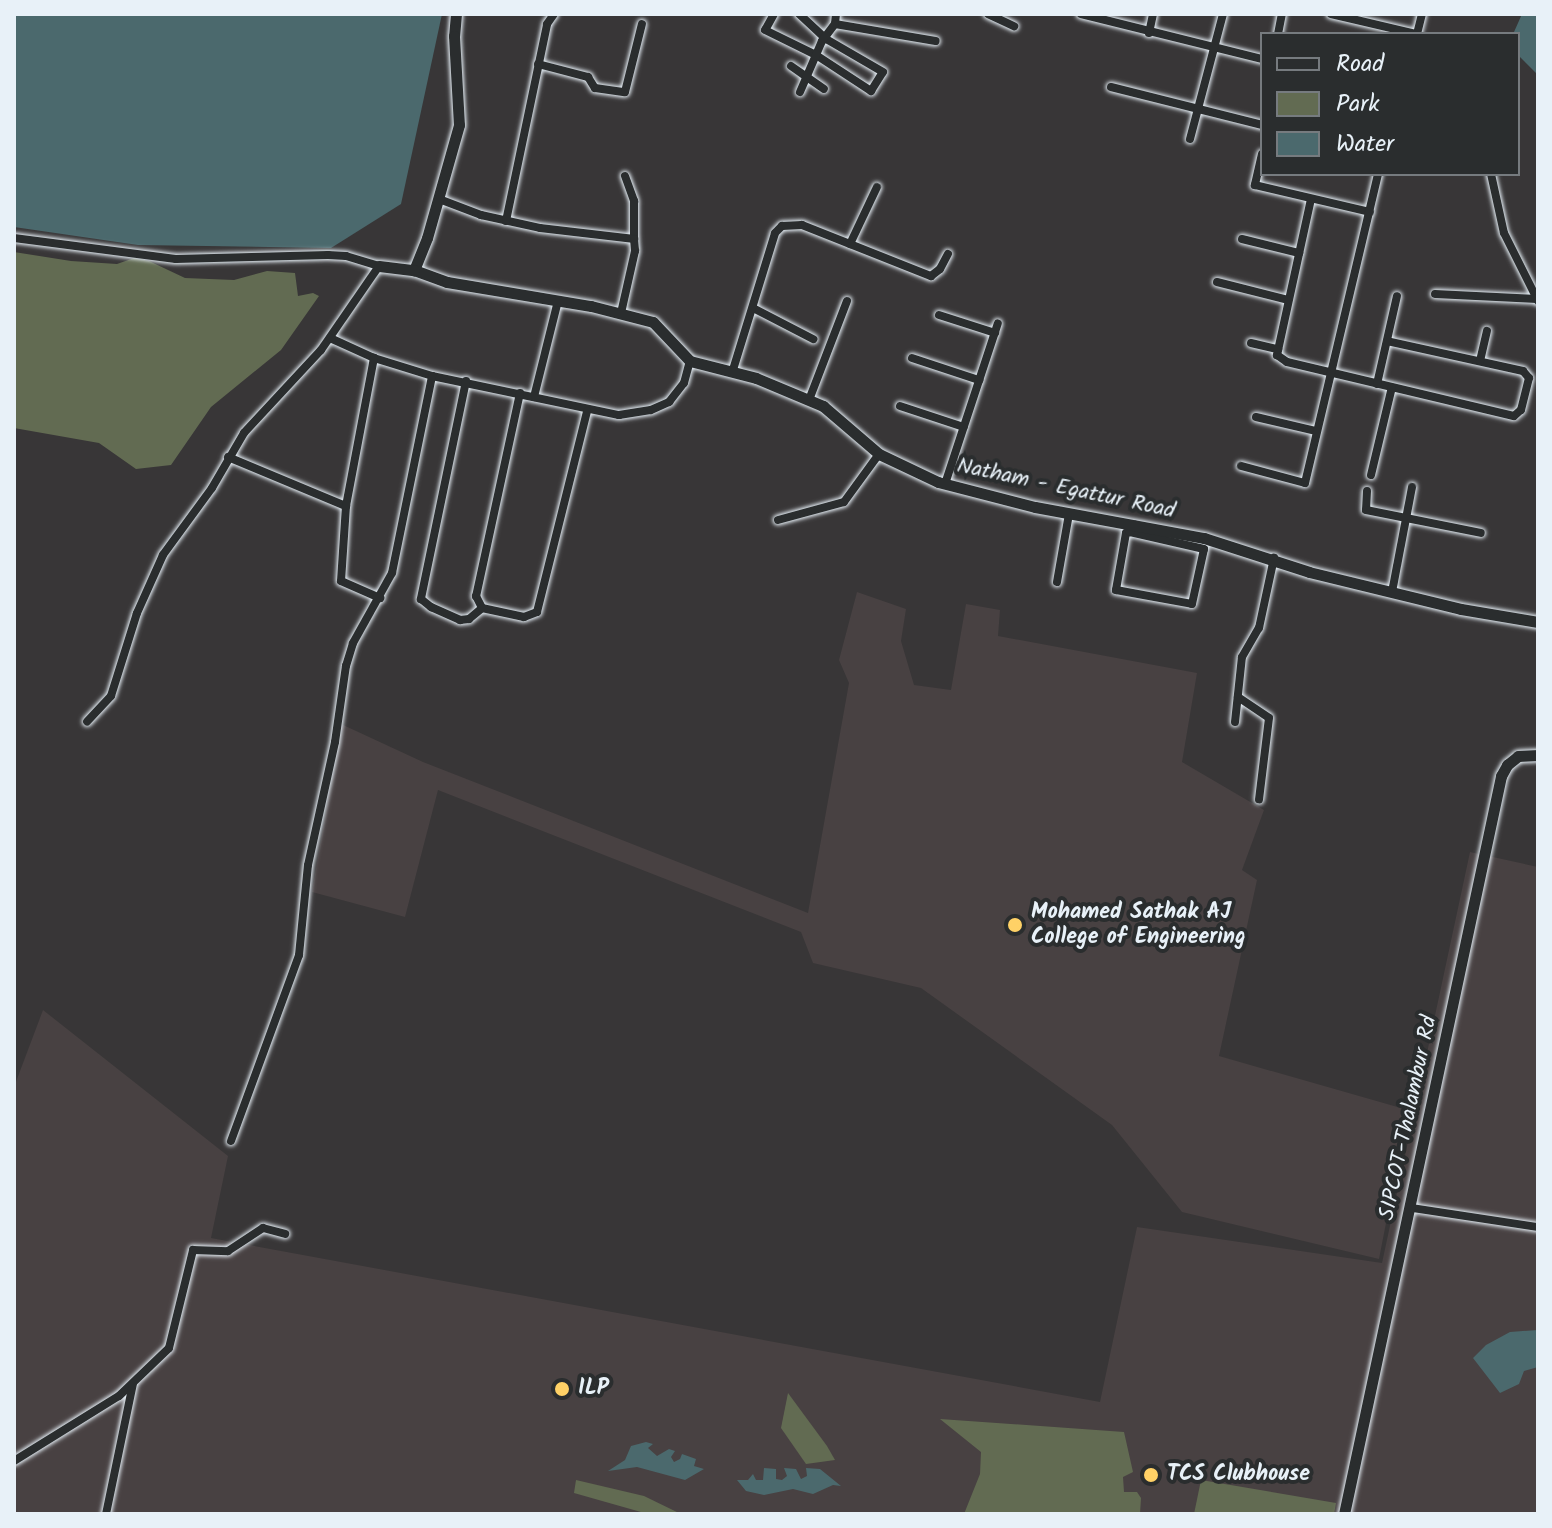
<!DOCTYPE html>
<html>
<head>
<meta charset="utf-8">
<style>
	body { margin:0 }
	#map { position:relative; width:1552px; height:1528px; overflow:hidden; background:#383637; font-family:Kalam,sans-serif }
	div>[style] { position:absolute }
	.built>* { inset:0; background:#484142 }
	.green>* { inset:0; background:#626b52 }
	.water>* { inset:0; background:#4b696d }
	.roads { filter:drop-shadow(0 0 2px #e8f1f8) drop-shadow(0 0 2px #e8f1f8) }
	.street>* { height:8px; margin:-4px; padding:0 4px; transform-origin:4px; border-radius:4px; background:#2a2d2e }
	.secondary>* { height:11px; margin:-5.5px; padding:0 5.5px; transform-origin:5.5px; border-radius:5.5px; background:#2a2d2e }
	.dots>* { width:22px; height:22px; translate:-50% -50%; box-sizing:border-box; border:4px solid #2a2d2e; border-radius:50% }
	span { translate:-50% -50%; white-space:nowrap; text-align:center; line-height:1.15; -webkit-text-stroke:8px #2a2d2e; paint-order:stroke }
	.street-label { font-size:22px; color:#e8f1f8 }
	.poi-label { font-size:22px; color:#e8f1f8; font-weight:700 }
	.left { translate:0 -50%; text-align:left }
	.frame { position:absolute; inset:0; border:16px solid #e8f1f8; pointer-events:none }
	.legend { position:absolute; left:1260px; top:32px; width:260px; height:144px; box-sizing:border-box; background:#2a2d2e; border:2px solid #767b7f; margin:0; padding:10px 14px; list-style:none; font-size:24px; color:#e8f1f8 }
	.legend li { display:flex; align-items:center; gap:16px; height:40px }
	.legend b { width:40px; border:2px solid #767b7f }
</style>
</head>
<body>
<div id="map">
	<div class="built">
		<i style="clip-path:polygon(857px 592px,906px 609px,901px 641px,914px 685px,951px 690px,966px 604px,1000px 610px,998px 636px,1197px 673px,1182px 762px,1264px 810px,1242px 870px,1257px 880px,1219px 1056px,1408px 1110px,1379px 1259px,1182px 1212px,1112px 1125px,921px 988px,813px 963px,801px 932px,438px 790px,405px 917px,312px 892px,341px 724px,423px 762px,808px 913px,849px 683px,839px 660px)"></i>
		<i style="clip-path:polygon(1470px 852px,1538px 867px,1538px 1514px,14px 1514px,14px 1087px,43px 1010px,228px 1156px,211px 1238px,1100px 1402px,1137px 1227px,1382px 1263px)"></i>
	</div>
	<div class="green">
		<i style="clip-path:polygon(14px 252px,71px 261px,117px 264px,134px 258px,149px 261px,185px 278px,234px 280px,267px 271px,295px 273px,298px 296px,313px 293px,319px 296px,281px 350px,211px 407px,171px 465px,136px 469px,99px 443px,14px 428px)"></i>
		<i style="clip-path:polygon(788px 1393px,827px 1446px,835px 1460px,806px 1464px,781px 1428px)"></i>
		<i style="clip-path:polygon(940px 1419px,1124px 1432px,1133px 1472px,1123px 1477px,1124px 1492px,1137px 1492px,1141px 1498px,1140px 1514px,964px 1514px,980px 1474px,981px 1452px)"></i>
		<i style="clip-path:polygon(576px 1480px,644px 1496px,681px 1514px,648px 1514px,574px 1493px)"></i>
		<i style="clip-path:polygon(1201px 1480px,1336px 1503px,1334px 1514px,1194px 1514px)"></i>
	</div>
	<div class="water">
		<i style="clip-path:polygon(14px 14px,442px 14px,401px 204px,331px 248px,138px 245px,14px 227px)"></i>
		<i style="clip-path:polygon(1522px 14px,1538px 14px,1538px 75px,1518px 55px,1518px 34px,1514px 32px)"></i>
		<i style="clip-path:polygon(1538px 1330px,1538px 1367px,1524px 1371px,1519px 1384px,1500px 1393px,1473px 1358px,1486px 1345px,1510px 1332px)"></i>
		<i style="clip-path:polygon(646px 1442px,653px 1444px,648px 1448px,657px 1456px,669px 1449px,675px 1451px,671px 1457px,674px 1462px,680px 1459px,682px 1454px,696px 1459px,694px 1466px,704px 1469px,685px 1480px,637px 1467px,608px 1471px,625px 1460px,631px 1446px)"></i>
		<i style="clip-path:polygon(764px 1468px,776px 1469px,776px 1479px,782px 1480px,787px 1476px,784px 1468px,796px 1469px,801px 1479px,807px 1476px,806px 1468px,820px 1469px,841px 1486px,833px 1485px,813px 1494px,793px 1489px,764px 1495px,746px 1491px,737px 1480px,748px 1480px,753px 1474px,756px 1480px,763px 1480px)"></i>
	</div>
	<div class="roads">
		<div class="street">
			<i style="left:774px;top:14px;width:18px;rotate:119deg"></i>
			<i style="left:765px;top:30px;width:57px;rotate:26.1deg"></i>
			<i style="left:816px;top:55px;width:66px;rotate:33.2deg"></i>
			<i style="left:871px;top:91px;width:22px;rotate:-58deg"></i>
			<i style="left:883px;top:72px;width:66px;rotate:-149.9deg"></i>
			<i style="left:826px;top:39px;width:37px;rotate:-137deg"></i>
			<i style="left:836px;top:14px;width:10px;rotate:96deg"></i>
			<i style="left:835px;top:24px;width:102px;rotate:9.6deg"></i>
			<i style="left:988px;top:14px;width:29px;rotate:25deg"></i>
			<i style="left:1081px;top:14px;width:187px;rotate:14deg"></i>
			<i style="left:1331px;top:14px;width:87px;rotate:13.2deg"></i>
			<i style="left:1149px;top:33px;width:19px;rotate:-78deg"></i>
			<i style="left:1278px;top:34px;width:20px;rotate:-79deg"></i>
			<i style="left:1417px;top:34px;width:21px;rotate:-76deg"></i>
			<i style="left:538px;top:64px;width:52px;rotate:14.6deg"></i>
			<i style="left:588px;top:77px;width:13px;rotate:58deg"></i>
			<i style="left:595px;top:88px;width:30px;rotate:8deg"></i>
			<i style="left:625px;top:92px;width:70px;rotate:-76deg"></i>
			<i style="left:791px;top:66px;width:40px;rotate:34.9deg"></i>
			<i style="left:1111px;top:87px;width:156px;rotate:14.1deg"></i>
			<i style="left:800px;top:92px;width:56px;rotate:-66.7deg"></i>
			<i style="left:822px;top:41px;width:21px;rotate:-53deg"></i>
			<i style="left:1190px;top:139px;width:129px;rotate:-75.2deg"></i>
			<i style="left:1262px;top:154px;width:32px;rotate:103deg"></i>
			<i style="left:1255px;top:185px;width:118px;rotate:13.2deg"></i>
			<i style="left:1491px;top:174px;width:60px;rotate:77.6deg"></i>
			<i style="left:1504px;top:233px;width:76px;rotate:63.4deg"></i>
			<i style="left:625px;top:176px;width:27px;rotate:70deg"></i>
			<i style="left:634px;top:201px;width:38px;rotate:90deg"></i>
			<i style="left:439px;top:199px;width:45px;rotate:20.9deg"></i>
			<i style="left:481px;top:215px;width:60px;rotate:12.4deg"></i>
			<i style="left:540px;top:228px;width:95px;rotate:6.7deg"></i>
			<i style="left:634px;top:239px;width:12px;rotate:85deg"></i>
			<i style="left:635px;top:251px;width:64px;rotate:102.7deg"></i>
			<i style="left:1311px;top:199px;width:160px;rotate:102.3deg"></i>
			<i style="left:1277px;top:355px;width:12px;rotate:35deg"></i>
			<i style="left:1287px;top:362px;width:233px;rotate:13.4deg"></i>
			<i style="left:1514px;top:416px;width:9px;rotate:-41deg"></i>
			<i style="left:1521px;top:410px;width:33px;rotate:-76deg"></i>
			<i style="left:1529px;top:378px;width:9px;rotate:-131deg"></i>
			<i style="left:1523px;top:371px;width:139px;rotate:-167.6deg"></i>
			<i style="left:506px;top:221px;width:201px;rotate:-78.2deg"></i>
			<i style="left:547px;top:24px;width:12px;rotate:-55deg"></i>
			<i style="left:14px;top:238px;width:163px;rotate:7.4deg"></i>
			<i style="left:176px;top:259px;width:152px;rotate:-1.5deg"></i>
			<i style="left:328px;top:255px;width:18px;rotate:3deg"></i>
			<i style="left:346px;top:256px;width:34px;rotate:17deg"></i>
			<i style="left:379px;top:266px;width:102px;rotate:124.6deg"></i>
			<i style="left:321px;top:350px;width:113px;rotate:132.9deg"></i>
			<i style="left:244px;top:433px;width:64px;rotate:120.2deg"></i>
			<i style="left:212px;top:488px;width:83px;rotate:126.2deg"></i>
			<i style="left:163px;top:555px;width:64px;rotate:114.1deg"></i>
			<i style="left:137px;top:613px;width:87px;rotate:107.4deg"></i>
			<i style="left:111px;top:696px;width:35px;rotate:133deg"></i>
			<i style="left:1242px;top:239px;width:59px;rotate:13.8deg"></i>
			<i style="left:850px;top:244px;width:63px;rotate:-64.7deg"></i>
			<i style="left:1217px;top:282px;width:73px;rotate:14.2deg"></i>
			<i style="left:1435px;top:294px;width:102px;rotate:2.8deg"></i>
			<i style="left:753px;top:308px;width:68px;rotate:27.3deg"></i>
			<i style="left:939px;top:315px;width:59px;rotate:17.8deg"></i>
			<i style="left:330px;top:338px;width:48px;rotate:24.4deg"></i>
			<i style="left:374px;top:358px;width:61px;rotate:17.2deg"></i>
			<i style="left:432px;top:376px;width:191px;rotate:11.8deg"></i>
			<i style="left:619px;top:415px;width:32px;rotate:-9deg"></i>
			<i style="left:651px;top:410px;width:20px;rotate:-24deg"></i>
			<i style="left:669px;top:402px;width:24px;rotate:-52deg"></i>
			<i style="left:684px;top:383px;width:23px;rotate:-75deg"></i>
			<i style="left:1251px;top:343px;width:28px;rotate:13deg"></i>
			<i style="left:912px;top:358px;width:71px;rotate:18.2deg"></i>
			<i style="left:1480px;top:361px;width:31px;rotate:-77deg"></i>
			<i style="left:732px;top:373px;width:146px;rotate:-72.9deg"></i>
			<i style="left:775px;top:233px;width:10px;rotate:-45deg"></i>
			<i style="left:782px;top:226px;width:20px;rotate:-3deg"></i>
			<i style="left:802px;top:225px;width:139px;rotate:21.6deg"></i>
			<i style="left:931px;top:276px;width:11px;rotate:-38deg"></i>
			<i style="left:940px;top:269px;width:17px;rotate:-62deg"></i>
			<i style="left:466px;top:381px;width:223px;rotate:101.7deg"></i>
			<i style="left:421px;top:599px;width:13px;rotate:39deg"></i>
			<i style="left:431px;top:607px;width:32px;rotate:24deg"></i>
			<i style="left:460px;top:620px;width:9px;rotate:-6deg"></i>
			<i style="left:469px;top:619px;width:17px;rotate:-40deg"></i>
			<i style="left:1377px;top:384px;width:90px;rotate:-77.2deg"></i>
			<i style="left:520px;top:393px;width:208px;rotate:102.2deg"></i>
			<i style="left:476px;top:596px;width:13px;rotate:63deg"></i>
			<i style="left:482px;top:608px;width:43px;rotate:12.1deg"></i>
			<i style="left:524px;top:617px;width:14px;rotate:-21deg"></i>
			<i style="left:537px;top:612px;width:207px;rotate:-76deg"></i>
			<i style="left:534px;top:397px;width:99px;rotate:-76deg"></i>
			<i style="left:809px;top:400px;width:106px;rotate:-69deg"></i>
			<i style="left:900px;top:406px;width:67px;rotate:18.2deg"></i>
			<i style="left:1256px;top:417px;width:62px;rotate:13.1deg"></i>
			<i style="left:228px;top:457px;width:128px;rotate:22.6deg"></i>
			<i style="left:346px;top:506px;width:75px;rotate:93.8deg"></i>
			<i style="left:341px;top:581px;width:43px;rotate:23.6deg"></i>
			<i style="left:1241px;top:466px;width:66px;rotate:14.9deg"></i>
			<i style="left:1305px;top:483px;width:318px;rotate:-76.7deg"></i>
			<i style="left:1371px;top:475px;width:90px;rotate:-76.6deg"></i>
			<i style="left:945px;top:484px;width:169px;rotate:-71.8deg"></i>
			<i style="left:1367px;top:491px;width:19px;rotate:93deg"></i>
			<i style="left:1366px;top:510px;width:117px;rotate:11.3deg"></i>
			<i style="left:346px;top:506px;width:151px;rotate:-79.3deg"></i>
			<i style="left:778px;top:520px;width:68px;rotate:-15.3deg"></i>
			<i style="left:844px;top:502px;width:59px;rotate:-53.9deg"></i>
			<i style="left:1130px;top:532px;width:4px;rotate:166deg"></i>
			<i style="left:1126px;top:533px;width:58px;rotate:100deg"></i>
			<i style="left:1116px;top:590px;width:77px;rotate:10.4deg"></i>
			<i style="left:1192px;top:604px;width:56px;rotate:-77.7deg"></i>
			<i style="left:1204px;top:549px;width:76px;rotate:-167.1deg"></i>
			<i style="left:1130px;top:532px;width:9px;rotate:-54deg"></i>
			<i style="left:1057px;top:582px;width:69px;rotate:-80deg"></i>
			<i style="left:1392px;top:592px;width:107px;rotate:-79.2deg"></i>
			<i style="left:1238px;top:697px;width:37px;rotate:34deg"></i>
			<i style="left:1269px;top:718px;width:82px;rotate:97deg"></i>
			<i style="left:1235px;top:722px;width:65px;rotate:-83.9deg"></i>
			<i style="left:1242px;top:657px;width:34px;rotate:-60deg"></i>
			<i style="left:1259px;top:628px;width:72px;rotate:-77.9deg"></i>
			<i style="left:231px;top:1141px;width:198px;rotate:-69.9deg"></i>
			<i style="left:299px;top:955px;width:90px;rotate:-84.3deg"></i>
			<i style="left:308px;top:865px;width:126px;rotate:-77.6deg"></i>
			<i style="left:335px;top:742px;width:77px;rotate:-81.8deg"></i>
			<i style="left:346px;top:666px;width:24px;rotate:-73deg"></i>
			<i style="left:353px;top:643px;width:80px;rotate:-60.9deg"></i>
			<i style="left:392px;top:573px;width:201px;rotate:-78.5deg"></i>
			<i style="left:1412px;top:1208px;width:127px;rotate:8.6deg"></i>
			<i style="left:14px;top:1461px;width:123px;rotate:-31.8deg"></i>
			<i style="left:119px;top:1396px;width:69px;rotate:-43.8deg"></i>
			<i style="left:169px;top:1348px;width:101px;rotate:-76.2deg"></i>
			<i style="left:193px;top:1250px;width:35px;rotate:2deg"></i>
			<i style="left:228px;top:1251px;width:42px;rotate:-33.3deg"></i>
			<i style="left:263px;top:1228px;width:23px;rotate:15deg"></i>
			<i style="left:106px;top:1514px;width:133px;rotate:-78.3deg"></i>
		</div>
		<div class="secondary">
			<i style="left:456px;top:14px;width:22px;rotate:95deg"></i>
			<i style="left:454px;top:36px;width:89px;rotate:86.8deg"></i>
			<i style="left:459px;top:125px;width:117px;rotate:105.8deg"></i>
			<i style="left:427px;top:238px;width:35px;rotate:112deg"></i>
			<i style="left:414px;top:270px;width:35px;rotate:20deg"></i>
			<i style="left:447px;top:282px;width:146px;rotate:9.5deg"></i>
			<i style="left:591px;top:306px;width:64px;rotate:14.5deg"></i>
			<i style="left:653px;top:322px;width:54px;rotate:46.5deg"></i>
			<i style="left:690px;top:361px;width:68px;rotate:14.4deg"></i>
			<i style="left:756px;top:378px;width:73px;rotate:22.7deg"></i>
			<i style="left:823px;top:406px;width:74px;rotate:40.6deg"></i>
			<i style="left:879px;top:454px;width:65px;rotate:25.4deg"></i>
			<i style="left:938px;top:482px;width:100px;rotate:14.5deg"></i>
			<i style="left:1035px;top:507px;width:172px;rotate:10.4deg"></i>
			<i style="left:1204px;top:538px;width:110px;rotate:17.9deg"></i>
			<i style="left:1309px;top:572px;width:156px;rotate:13.7deg"></i>
			<i style="left:1461px;top:609px;width:78px;rotate:9.6deg"></i>
			<i style="left:379px;top:266px;width:35px;rotate:7deg"></i>
			<i style="left:1344px;top:1514px;width:755px;rotate:-77.99deg"></i>
			<i style="left:1501px;top:776px;width:13px;rotate:-61deg"></i>
			<i style="left:1507px;top:765px;width:14px;rotate:-39deg"></i>
			<i style="left:1518px;top:756px;width:20px;rotate:-3deg"></i>
		</div>
	</div>
	<div class="dots">
		<i style="left:1015px;top:925px;background:#ffd166"></i>
		<i style="left:562px;top:1389px;background:#ffd166"></i>
		<i style="left:1151px;top:1475px;background:#ffd166"></i>
	</div>
	<div class="street-label">
		<span style="left:1066px;top:489px;rotate:12deg">Natham - Egattur Road</span>
		<span style="left:1409px;top:1118px;rotate:-78deg">SIPCOT-Thalambur Rd</span>
	</div>
	<div class="poi-label">
		<span class="left" style="left:1031px;top:925px">Mohamed Sathak AJ<br>College of Engineering</span>
		<span class="left" style="left:578px;top:1389px">ILP</span>
		<span class="left" style="left:1167px;top:1475px">TCS Clubhouse</span>
	</div>
	<div class="frame"></div>
	<ul class="legend">
	<li><b style="height:10px;background:#2a2d2e"></b>Road</li>
	<li><b style="height:22px;background:#626b52"></b>Park</li>
	<li><b style="height:22px;background:#4b696d"></b>Water</li>
	</ul>
</div>
</body>
</html>
